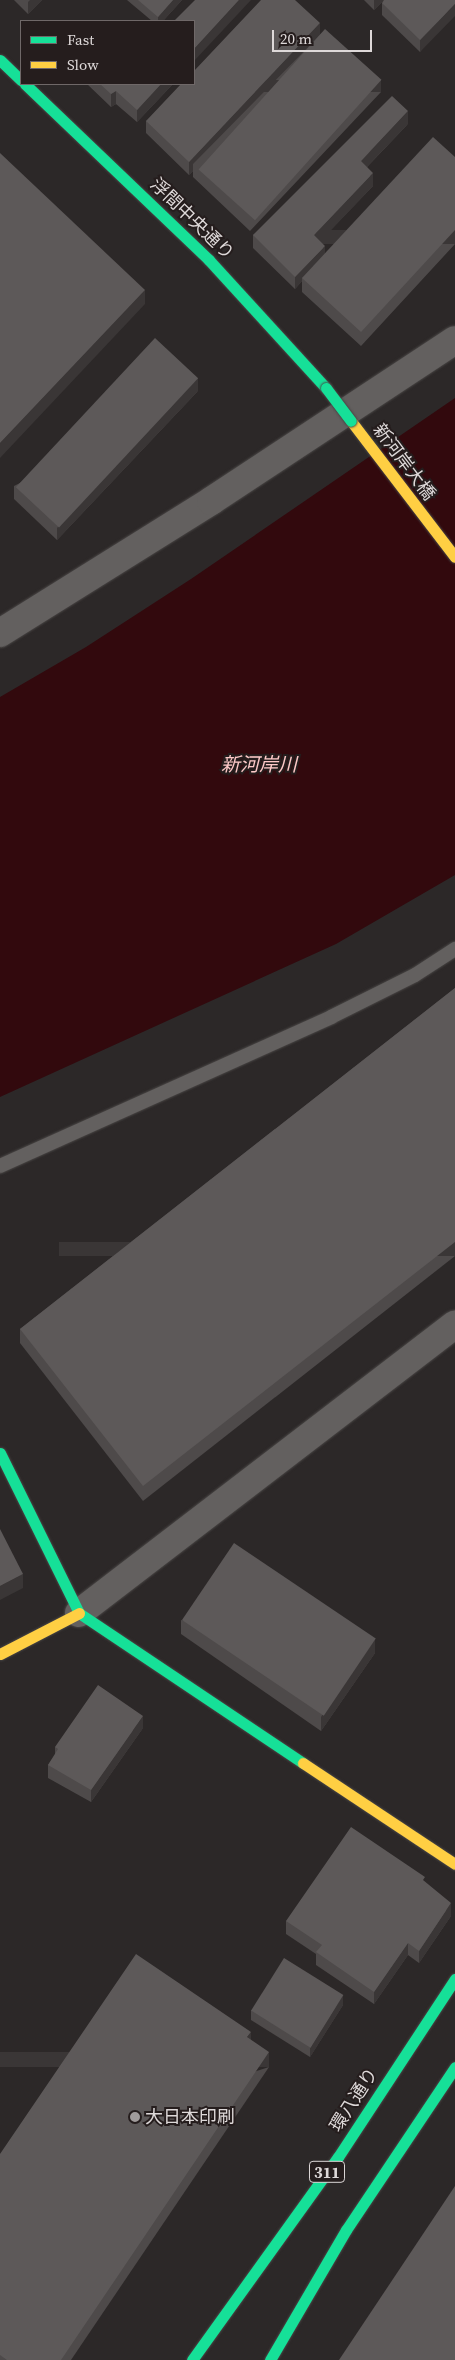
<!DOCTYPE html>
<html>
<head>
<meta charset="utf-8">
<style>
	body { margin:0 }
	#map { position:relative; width:455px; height:2360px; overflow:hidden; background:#2c2828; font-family:"Source Serif 4","Noto Sans JP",serif }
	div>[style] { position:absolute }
	.water>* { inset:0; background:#32090d }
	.roads { filter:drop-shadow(0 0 1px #494645) drop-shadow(0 0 1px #494645) }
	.lane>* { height:14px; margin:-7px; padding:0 7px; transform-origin:7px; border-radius:7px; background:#63605f }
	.street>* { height:28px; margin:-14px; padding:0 14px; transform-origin:14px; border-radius:14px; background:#63605f }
	.fast>* { height:11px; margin:-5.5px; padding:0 5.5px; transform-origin:5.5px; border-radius:5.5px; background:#16e098 }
	.slow>* { height:11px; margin:-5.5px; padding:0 5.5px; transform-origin:5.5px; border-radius:5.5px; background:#ffcf43 }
	.bridges { filter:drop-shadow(0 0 1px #494645) drop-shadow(0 0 1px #494645) }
	.fast-bridge>* { height:11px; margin:-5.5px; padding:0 5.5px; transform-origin:5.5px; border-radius:5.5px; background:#16e098 }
	.wall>* { inset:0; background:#4e4a4a }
	.shaded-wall>* { inset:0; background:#3a3636; transform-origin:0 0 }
	.building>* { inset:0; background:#5d5959; transform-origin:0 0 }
	.dots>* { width:14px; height:14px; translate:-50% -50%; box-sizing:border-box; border:2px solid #251d1d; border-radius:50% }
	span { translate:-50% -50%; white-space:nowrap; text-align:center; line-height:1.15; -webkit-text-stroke:4px #251d1d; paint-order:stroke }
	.shield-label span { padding:1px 4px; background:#251d1d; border:1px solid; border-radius:4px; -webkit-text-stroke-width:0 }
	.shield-label { font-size:16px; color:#ded9d9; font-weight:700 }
	.street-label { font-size:18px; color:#ded9d9 }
	.poi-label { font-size:18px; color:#ded9d9 }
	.left { translate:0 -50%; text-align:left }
	.water-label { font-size:19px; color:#fdc9c8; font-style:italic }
	.legend { position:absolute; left:20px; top:20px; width:175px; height:65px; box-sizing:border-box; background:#251d1d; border:1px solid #6f6868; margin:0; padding:6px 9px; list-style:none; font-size:15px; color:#ded9d9 }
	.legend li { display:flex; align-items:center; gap:10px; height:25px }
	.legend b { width:25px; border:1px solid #6f6868 }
	.scale { position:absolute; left:272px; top:30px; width:100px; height:22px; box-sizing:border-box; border:2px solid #ded9d9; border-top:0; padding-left:6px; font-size:15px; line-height:18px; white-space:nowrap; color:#ded9d9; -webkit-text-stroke:4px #251d1d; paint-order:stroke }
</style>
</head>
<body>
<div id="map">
	<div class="water">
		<i style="clip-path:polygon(455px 398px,455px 875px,336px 944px,0 1097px,0 697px,86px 647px,191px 579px)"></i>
	</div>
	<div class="roads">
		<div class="lane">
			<i style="left:0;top:1166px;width:363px;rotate:-24.2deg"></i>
			<i style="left:331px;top:1017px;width:94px;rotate:-26.6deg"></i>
			<i style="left:415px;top:975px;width:48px;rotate:-33deg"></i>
		</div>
		<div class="street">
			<i style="left:0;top:633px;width:249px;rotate:-32deg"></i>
			<i style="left:211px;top:501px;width:292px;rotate:-33.4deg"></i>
			<i style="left:79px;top:1613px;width:474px;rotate:-37.5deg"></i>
		</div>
		<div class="fast">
			<i style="left:0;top:60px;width:29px;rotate:44deg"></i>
			<i style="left:25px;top:84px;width:255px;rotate:43.7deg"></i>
			<i style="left:209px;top:260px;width:173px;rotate:47.6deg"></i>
			<i style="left:0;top:1453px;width:178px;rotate:63.7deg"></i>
			<i style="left:79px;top:1613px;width:270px;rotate:33.8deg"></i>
			<i style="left:192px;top:2360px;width:250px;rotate:-54.3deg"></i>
			<i style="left:338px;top:2157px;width:213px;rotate:-56.7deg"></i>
			<i style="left:270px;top:2360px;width:151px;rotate:-59.7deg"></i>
			<i style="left:346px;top:2230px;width:196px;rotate:-56.2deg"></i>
		</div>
		<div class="slow">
			<i style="left:351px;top:421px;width:171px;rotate:52.6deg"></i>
			<i style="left:0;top:1654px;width:89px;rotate:-27.4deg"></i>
			<i style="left:303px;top:1763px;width:182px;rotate:33.6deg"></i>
		</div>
	</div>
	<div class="bridges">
		<div class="fast-bridge">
			<i style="left:326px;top:388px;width:41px;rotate:52.9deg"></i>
		</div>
	</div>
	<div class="wall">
		<i style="clip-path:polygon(14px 0,42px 0,28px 14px)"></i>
		<i style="clip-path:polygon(127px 0,182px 0,163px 21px,152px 21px)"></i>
		<i style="clip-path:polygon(364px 0,384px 0,374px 10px)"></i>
		<i style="clip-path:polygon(455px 0,420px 52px,382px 15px,382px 3px)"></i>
		<i style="clip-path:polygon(320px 34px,381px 92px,250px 231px,193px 177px,193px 171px,189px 175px,146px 133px,146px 121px)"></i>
		<i style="clip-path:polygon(87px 84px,173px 84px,137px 122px,116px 104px,111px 107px)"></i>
		<i style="clip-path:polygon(408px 124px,367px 167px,373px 186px,320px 241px,325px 254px,455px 157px,455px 244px,361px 346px,302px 292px,302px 281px,295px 289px,253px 248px,253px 235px)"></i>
		<i style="clip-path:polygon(198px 391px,57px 540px,14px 499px,14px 486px)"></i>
		<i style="clip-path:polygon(455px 988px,455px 1256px,143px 1501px,20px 1343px,20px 1329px)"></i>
		<i style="clip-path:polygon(181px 1620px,375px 1653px,321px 1731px,181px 1634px)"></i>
		<i style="clip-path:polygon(143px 1728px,91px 1802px,48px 1778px,48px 1765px,55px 1755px,55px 1747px)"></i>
		<i style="clip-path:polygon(425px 1882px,451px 1916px,419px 1963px,408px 1955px,374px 2004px,316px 1965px,316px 1954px,286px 1934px,286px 1921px)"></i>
		<i style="clip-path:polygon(343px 2005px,310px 2057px,251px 2020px,251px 2010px)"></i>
		<i style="clip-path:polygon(269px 2067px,71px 2360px,0 2360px,0 2154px)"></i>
	</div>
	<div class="shaded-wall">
		<i style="clip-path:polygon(30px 0,42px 0,28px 14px,28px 2px)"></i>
		<i style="clip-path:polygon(173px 0,182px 0,163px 21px,158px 21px,158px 17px)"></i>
		<i style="clip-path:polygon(239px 0,251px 0,194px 61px,194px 49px)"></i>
		<i style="clip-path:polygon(374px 0,384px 0,374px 10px)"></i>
		<i style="clip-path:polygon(455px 4px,455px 16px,420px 52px,420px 40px)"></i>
		<i style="clip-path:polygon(320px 23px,320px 35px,193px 164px,193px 171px,189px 175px,189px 162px)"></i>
		<i style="left:381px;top:80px;width:12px;height:191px;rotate:90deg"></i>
		<i style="clip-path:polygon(161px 84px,173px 84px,137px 122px,137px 110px)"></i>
		<i style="clip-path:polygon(116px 91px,116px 104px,111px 107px,111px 94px)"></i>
		<i style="clip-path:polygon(408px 111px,408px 124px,361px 173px,361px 161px)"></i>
		<i style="clip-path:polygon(373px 173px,373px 186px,314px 248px,314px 235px)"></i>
		<i style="left:455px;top:230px;width:14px;height:139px;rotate:90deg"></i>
		<i style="clip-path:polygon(325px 246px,325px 259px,302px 278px,302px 281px,295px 289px,295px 277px)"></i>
		<i style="clip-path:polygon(145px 290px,145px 304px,0 458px,0 443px)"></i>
		<i style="clip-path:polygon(198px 378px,198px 391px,57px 540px,57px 528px)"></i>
		<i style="left:455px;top:1242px;width:14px;height:396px;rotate:90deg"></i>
		<i style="clip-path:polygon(23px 1574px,23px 1588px,0 1600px,0 1586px)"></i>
		<i style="clip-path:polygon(375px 1639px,375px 1653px,321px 1731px,321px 1717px)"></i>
		<i style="clip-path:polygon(143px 1716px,143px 1728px,91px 1802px,91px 1790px)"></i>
		<i style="clip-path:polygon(451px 1903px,451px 1916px,419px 1963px,419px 1951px)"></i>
		<i style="clip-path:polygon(408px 1943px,408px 1955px,374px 2004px,374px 1992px)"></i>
		<i style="clip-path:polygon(343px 1995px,343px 2005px,310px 2057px,310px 2048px)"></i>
		<i style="clip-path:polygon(251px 2032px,251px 2046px,247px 2037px)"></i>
		<i style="left:269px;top:2052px;width:15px;height:372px;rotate:90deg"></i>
	</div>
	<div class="building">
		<i style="clip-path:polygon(138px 0,173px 0,158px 17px)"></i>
		<i style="clip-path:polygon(195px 0,239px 0,194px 49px,194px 21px,174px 21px)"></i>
		<i style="clip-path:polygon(261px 0,295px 0,320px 23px,189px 162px,146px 121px,181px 84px,194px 84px,194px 71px)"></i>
		<i style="clip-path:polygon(384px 0,455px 0,455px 4px,420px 40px,382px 3px)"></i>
		<i style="left:325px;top:29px;width:76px;height:189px;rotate:42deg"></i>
		<i style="clip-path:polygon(100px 84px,161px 84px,137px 110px,116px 91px,111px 94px)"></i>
		<i style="clip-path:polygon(392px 96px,408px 111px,361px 161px,373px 173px,314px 235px,325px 246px,295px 277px,253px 235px)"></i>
		<i style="clip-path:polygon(433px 137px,455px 157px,455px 230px,361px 332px,302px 278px)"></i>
		<i style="clip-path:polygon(0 153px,145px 290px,0 443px)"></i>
		<i style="left:155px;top:338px;width:59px;height:204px;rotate:43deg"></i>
		<i style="clip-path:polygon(455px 988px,455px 1242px,143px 1486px,20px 1329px)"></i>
		<i style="clip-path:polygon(0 1529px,23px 1574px,0 1586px)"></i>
		<i style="left:234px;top:1543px;width:171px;height:93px;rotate:34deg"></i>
		<i style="clip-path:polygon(98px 1685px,143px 1716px,91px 1790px,48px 1765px,58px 1749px,55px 1747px)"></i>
		<i style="clip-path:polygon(351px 1827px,425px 1877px,423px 1880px,451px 1903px,419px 1951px,408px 1943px,374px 1992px,316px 1952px,322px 1945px,286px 1921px)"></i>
		<i style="clip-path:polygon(136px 1954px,251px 2032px,247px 2037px,269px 2052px,61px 2360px,7px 2360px,0 2355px,0 2154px)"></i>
		<i style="left:284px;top:1958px;width:70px;height:62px;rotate:32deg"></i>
		<i style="clip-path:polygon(455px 2186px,455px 2360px,339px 2360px)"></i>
	</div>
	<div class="dots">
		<i style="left:135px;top:2117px;background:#a09b9b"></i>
	</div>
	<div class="shield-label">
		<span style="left:327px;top:2172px">311</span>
	</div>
	<div class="street-label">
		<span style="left:192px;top:219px;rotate:44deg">浮間中央通り</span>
		<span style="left:404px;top:462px;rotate:53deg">新河岸大橋</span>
		<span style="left:354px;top:2100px;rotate:-57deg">環八通り</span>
	</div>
	<div class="poi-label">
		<span class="left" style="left:145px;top:2117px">大日本印刷</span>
	</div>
	<div class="water-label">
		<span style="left:259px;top:765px">新河岸川</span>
	</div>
	<ul class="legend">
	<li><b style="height:6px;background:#16e098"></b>Fast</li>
	<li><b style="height:6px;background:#ffcf43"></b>Slow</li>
	</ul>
	<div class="scale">20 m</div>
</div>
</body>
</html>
